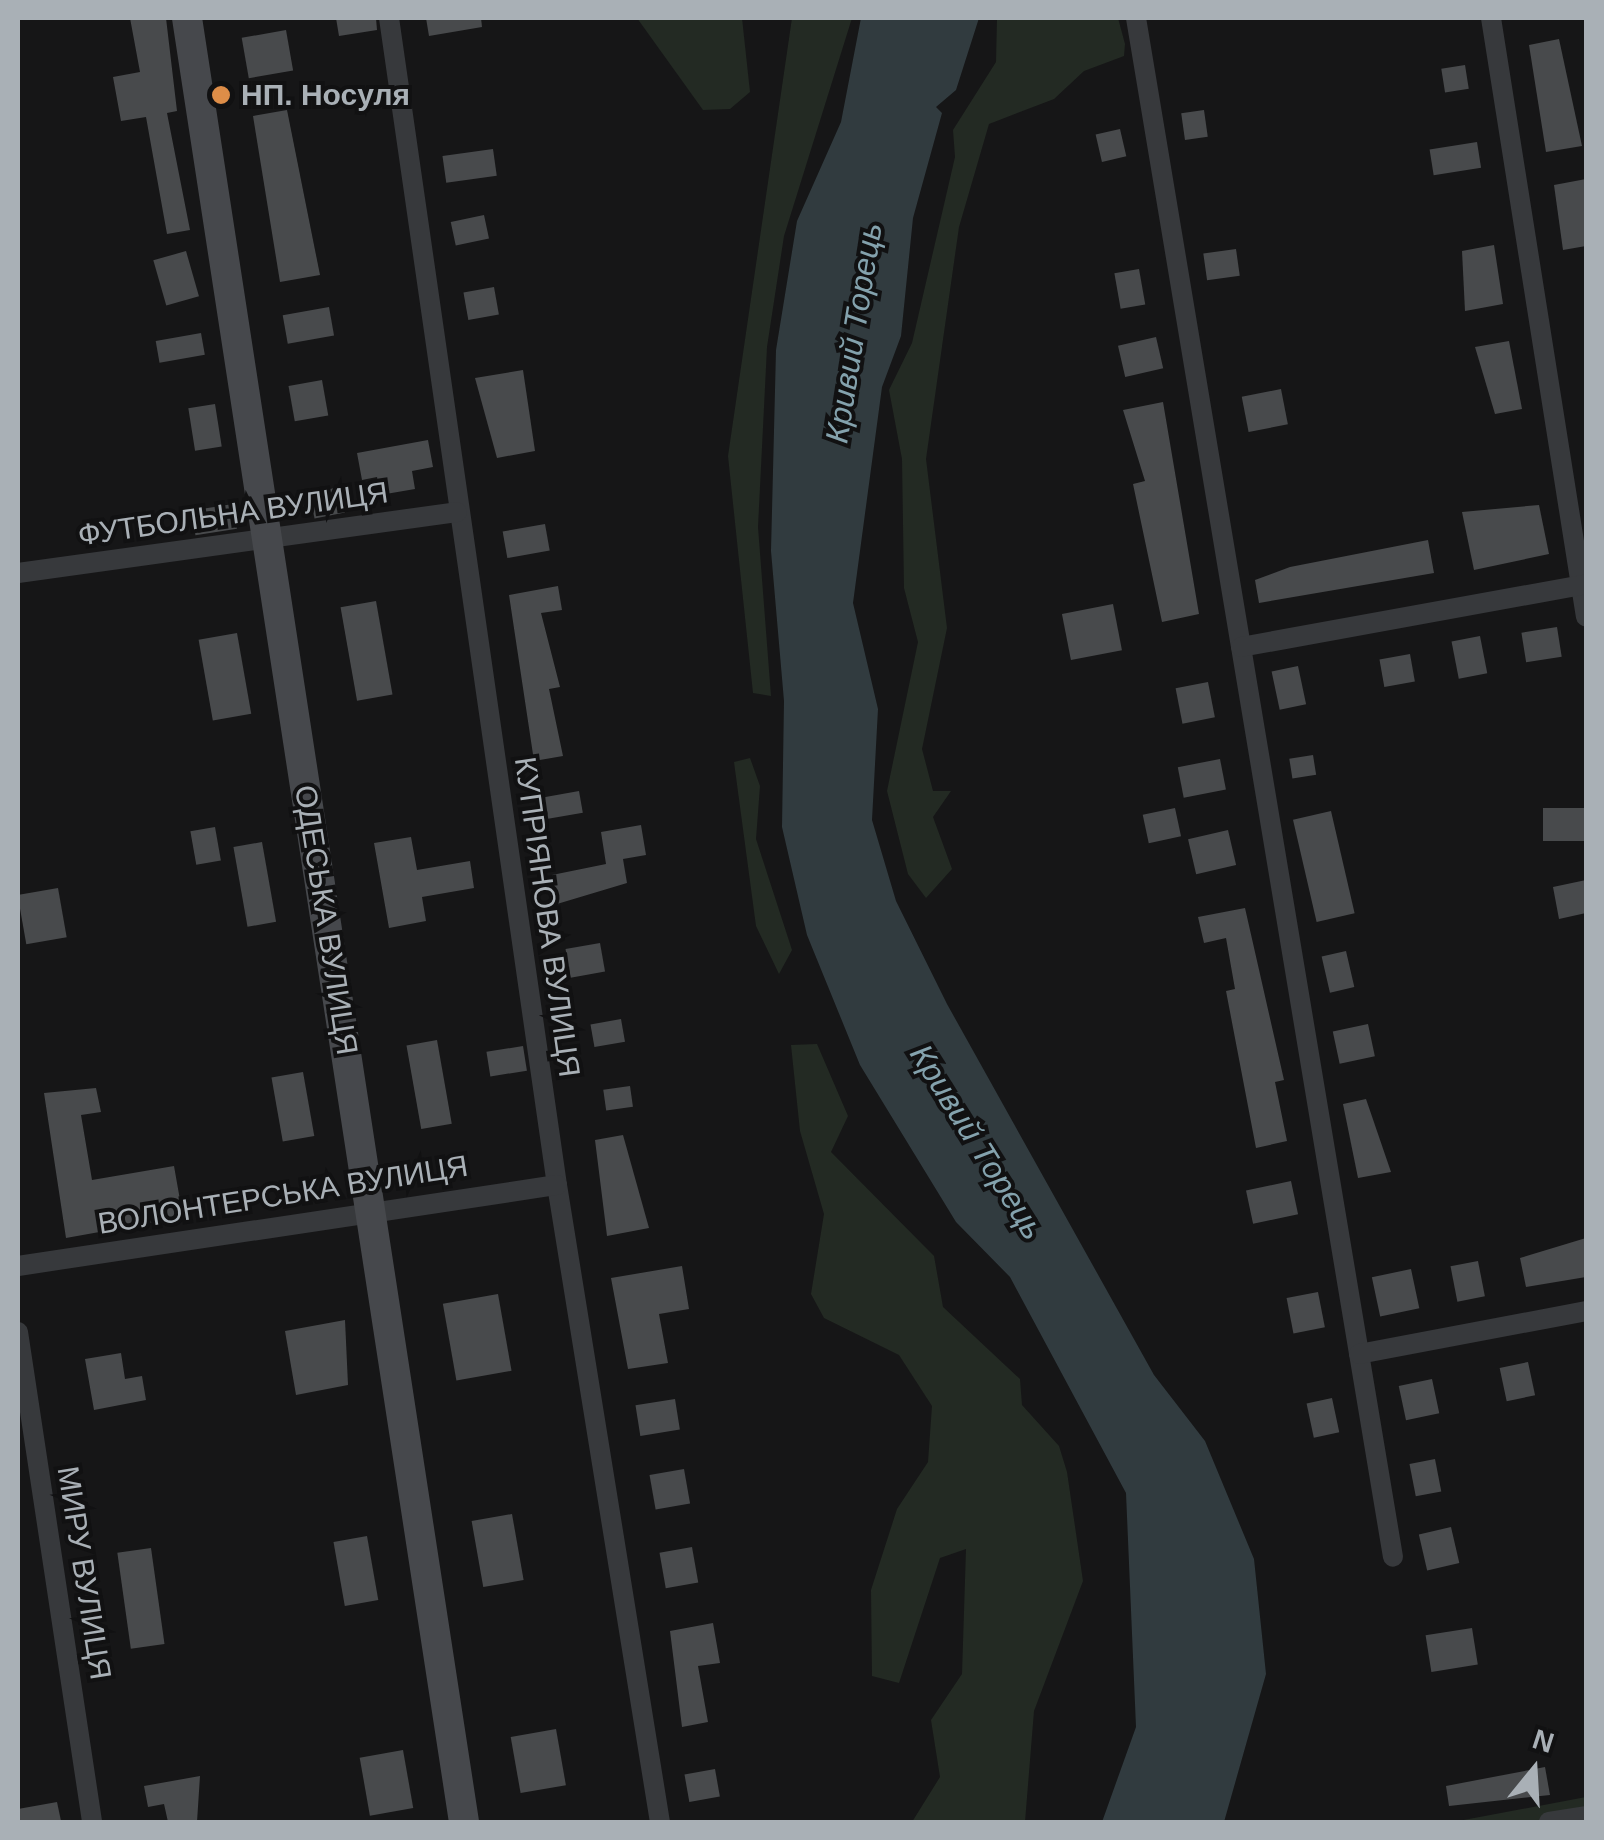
<!DOCTYPE html>
<html>
<head>
<meta charset="utf-8">
<style>
	body { margin:0 }
	#map { position:relative; width:1604px; height:1840px; overflow:hidden; background:#161617; font-family:Helvetica,sans-serif }
	div>[style] { position:absolute }
	.green>* { inset:0; background:#232a23 }
	.water>* { inset:0; background:#313b3f }
	.building>* { inset:0; background:#484a4c; transform-origin:0 0 }
	.street>* { height:20px; margin:-10px; padding:0 10px; transform-origin:10px; border-radius:10px; background:#37393c }
	.secondary>* { height:30px; margin:-15px; padding:0 15px; transform-origin:15px; border-radius:15px; background:#46484c }
	.dots>* { width:28px; height:28px; translate:-50% -50%; box-sizing:border-box; border:5px solid #111112; border-radius:50% }
	span { translate:-50% -50%; white-space:nowrap; text-align:center; line-height:1.15; -webkit-text-stroke:8px #111112; paint-order:stroke }
	.poi-label { font-size:30px; color:#a9b0b6; font-weight:700 }
	.left { translate:0 -50%; text-align:left }
	.street-label { font-size:30px; color:#a9b0b6 }
	.water-label { font-size:32px; color:#84a2ad; font-style:italic }
	.frame { position:absolute; inset:0; border:20px solid #a9b0b6; pointer-events:none }
	.north { position:absolute; left:1484px; top:1720px; width:100px; height:100px; -webkit-text-stroke:8px #111112; paint-order:stroke; rotate:18deg; font-size:28px; font-weight:700; line-height:40px; text-align:center; color:#a9b0b6 }
	.north::after { content:''; display:block; margin:auto; width:35px; height:45px; background:#a9b0b6; clip-path:polygon(50% 0,100% 100%,50% 72%,0 100%) }
</style>
</head>
<body>
<div id="map">
	<div class="green">
		<i style="clip-path:polygon(637px 18px,742px 18px,750px 92px,730px 109px,703px 110px)"></i>
		<i style="clip-path:polygon(792px 18px,852px 18px,784px 236px,767px 347px,758px 527px,771px 696px,753px 693px,728px 456px)"></i>
		<i style="clip-path:polygon(997px 18px,1118px 18px,1125px 44px,1124px 56px,1084px 71px,1054px 99px,989px 124px,959px 227px,926px 459px,947px 628px,922px 749px,933px 791px,951px 791px,933px 817px,952px 869px,926px 898px,908px 874px,887px 791px,918px 642px,904px 588px,902px 459px,889px 390px,912px 343px,955px 157px,953px 130px,996px 62px)"></i>
		<i style="clip-path:polygon(750px 758px,760px 786px,756px 839px,792px 950px,779px 974px,756px 926px,734px 762px)"></i>
		<i style="clip-path:polygon(817px 1044px,848px 1116px,831px 1152px,934px 1256px,943px 1307px,1020px 1379px,1022px 1405px,1059px 1446px,1067px 1472px,1083px 1581px,1034px 1711px,1025px 1822px,912px 1822px,940px 1777px,931px 1720px,962px 1674px,966px 1549px,940px 1558px,899px 1683px,872px 1676px,871px 1590px,897px 1509px,928px 1462px,932px 1406px,899px 1355px,824px 1318px,811px 1294px,824px 1214px,800px 1131px,791px 1045px)"></i>
		<i style="clip-path:polygon(1586px 1797px,1586px 1822px,1453px 1822px)"></i>
	</div>
	<div class="water">
		<i style="clip-path:polygon(861px 18px,979px 18px,956px 90px,936px 107px,942px 113px,913px 218px,901px 336px,882px 387px,853px 603px,878px 709px,872px 820px,896px 901px,947px 1004px,1154px 1375px,1205px 1441px,1254px 1559px,1266px 1674px,1224px 1822px,1102px 1822px,1136px 1727px,1126px 1493px,1010px 1277px,956px 1222px,860px 1065px,807px 935px,782px 827px,784px 701px,771px 551px,776px 350px,797px 221px,841px 122px)"></i>
	</div>
	<div class="building">
		<i style="clip-path:polygon(130px 18px,166px 18px,177px 111px,167px 113px,190px 230px,167px 234px,146px 117px,121px 121px,113px 77px,140px 72px)"></i>
		<i style="clip-path:polygon(336px 18px,376px 18px,377px 30px,339px 36px)"></i>
		<i style="clip-path:polygon(426px 18px,481px 18px,482px 27px,429px 36px)"></i>
		<i style="left:286px;top:30px;width:41px;height:45px;rotate:80deg"></i>
		<i style="clip-path:polygon(1559px 39px,1582px 146px,1546px 152px,1529px 45px)"></i>
		<i style="left:1465px;top:65px;width:24px;height:24px;rotate:81deg"></i>
		<i style="clip-path:polygon(287px 110px,320px 275px,280px 282px,253px 116px)"></i>
		<i style="left:1204px;top:110px;width:27px;height:23px;rotate:82deg"></i>
		<i style="left:1120px;top:129px;width:28px;height:25px;rotate:77deg"></i>
		<i style="left:1477px;top:142px;width:26px;height:48px;rotate:81deg"></i>
		<i style="left:493px;top:149px;width:27px;height:51px;rotate:82deg"></i>
		<i style="clip-path:polygon(1586px 179px,1586px 246px,1563px 250px,1554px 185px)"></i>
		<i style="left:484px;top:215px;width:24px;height:34px;rotate:78deg"></i>
		<i style="clip-path:polygon(1494px 245px,1503px 304px,1465px 311px,1462px 251px)"></i>
		<i style="left:1236px;top:249px;width:27px;height:33px;rotate:82deg"></i>
		<i style="left:186px;top:251px;width:47px;height:34px;rotate:74deg"></i>
		<i style="left:1139px;top:269px;width:36px;height:25px;rotate:80deg"></i>
		<i style="left:494px;top:287px;width:28px;height:31px;rotate:80deg"></i>
		<i style="left:329px;top:307px;width:29px;height:47px;rotate:80deg"></i>
		<i style="left:201px;top:333px;width:22px;height:46px;rotate:80deg"></i>
		<i style="left:1156px;top:337px;width:32px;height:39px;rotate:77deg"></i>
		<i style="clip-path:polygon(1509px 341px,1522px 409px,1495px 414px,1475px 347px)"></i>
		<i style="clip-path:polygon(523px 370px,535px 451px,497px 458px,475px 378px)"></i>
		<i style="left:322px;top:380px;width:36px;height:34px;rotate:80deg"></i>
		<i style="left:1281px;top:389px;width:36px;height:40px;rotate:79deg"></i>
		<i style="clip-path:polygon(1163px 402px,1199px 614px,1162px 622px,1133px 484px,1145px 481px,1123px 410px)"></i>
		<i style="left:215px;top:404px;width:43px;height:27px;rotate:81deg"></i>
		<i style="clip-path:polygon(428px 440px,433px 467px,412px 471px,415px 489px,380px 495px,377px 477px,362px 480px,357px 453px)"></i>
		<i style="left:340px;top:487px;width:26px;height:31px;rotate:79deg"></i>
		<i style="left:233px;top:504px;width:25px;height:42px;rotate:81deg"></i>
		<i style="clip-path:polygon(1539px 505px,1549px 554px,1474px 570px,1462px 512px)"></i>
		<i style="left:545px;top:524px;width:27px;height:43px;rotate:80deg"></i>
		<i style="clip-path:polygon(1428px 540px,1434px 573px,1259px 603px,1255px 580px,1290px 567px)"></i>
		<i style="clip-path:polygon(558px 586px,562px 610px,541px 613px,560px 687px,549px 689px,563px 756px,534px 761px,509px 595px)"></i>
		<i style="left:376px;top:601px;width:95px;height:36px;rotate:80deg"></i>
		<i style="left:1113px;top:604px;width:47px;height:52px;rotate:79deg"></i>
		<i style="left:1557px;top:627px;width:30px;height:36px;rotate:81deg"></i>
		<i style="left:237px;top:633px;width:82px;height:39px;rotate:80deg"></i>
		<i style="left:1480px;top:636px;width:38px;height:29px;rotate:79deg"></i>
		<i style="left:1410px;top:654px;width:28px;height:31px;rotate:80deg"></i>
		<i style="left:1298px;top:666px;width:39px;height:27px;rotate:78deg"></i>
		<i style="left:1208px;top:682px;width:36px;height:33px;rotate:79deg"></i>
		<i style="left:1313px;top:755px;width:20px;height:24px;rotate:81deg"></i>
		<i style="left:1220px;top:759px;width:31px;height:43px;rotate:79deg"></i>
		<i style="left:579px;top:791px;width:22px;height:44px;rotate:80deg"></i>
		<i style="left:1175px;top:808px;width:29px;height:33px;rotate:78deg"></i>
		<i style="left:1586px;top:808px;width:33px;height:43px;rotate:90deg"></i>
		<i style="left:1331px;top:811px;width:105px;height:39px;rotate:77deg"></i>
		<i style="clip-path:polygon(641px 825px,646px 855px,623px 859px,627px 883px,557px 904px,552px 875px,606px 864px,601px 832px)"></i>
		<i style="left:215px;top:827px;width:34px;height:25px;rotate:80deg"></i>
		<i style="left:1228px;top:830px;width:36px;height:41px;rotate:77deg"></i>
		<i style="clip-path:polygon(411px 837px,417px 870px,470px 861px,474px 888px,422px 897px,426px 921px,389px 928px,374px 843px)"></i>
		<i style="left:262px;top:842px;width:81px;height:29px;rotate:80deg"></i>
		<i style="clip-path:polygon(1586px 880px,1586px 913px,1559px 919px,1553px 887px)"></i>
		<i style="left:58px;top:888px;width:50px;height:41px;rotate:80deg"></i>
		<i style="clip-path:polygon(1245px 908px,1284px 1080px,1275px 1082px,1287px 1141px,1256px 1148px,1226px 991px,1235px 989px,1226px 938px,1204px 943px,1198px 917px)"></i>
		<i style="left:600px;top:943px;width:29px;height:35px;rotate:80deg"></i>
		<i style="left:1346px;top:951px;width:37px;height:25px;rotate:77deg"></i>
		<i style="left:621px;top:1019px;width:23px;height:31px;rotate:80deg"></i>
		<i style="left:1368px;top:1024px;width:33px;height:36px;rotate:78deg"></i>
		<i style="left:437px;top:1040px;width:85px;height:31px;rotate:80deg"></i>
		<i style="left:523px;top:1046px;width:25px;height:37px;rotate:81deg"></i>
		<i style="left:303px;top:1072px;width:65px;height:32px;rotate:80deg"></i>
		<i style="left:630px;top:1086px;width:21px;height:27px;rotate:82deg"></i>
		<i style="clip-path:polygon(96px 1088px,101px 1112px,81px 1115px,92px 1180px,174px 1166px,183px 1217px,66px 1238px,44px 1093px)"></i>
		<i style="clip-path:polygon(1366px 1099px,1391px 1172px,1358px 1178px,1343px 1104px)"></i>
		<i style="clip-path:polygon(623px 1135px,649px 1228px,607px 1236px,595px 1140px)"></i>
		<i style="left:1291px;top:1181px;width:34px;height:46px;rotate:78deg"></i>
		<i style="clip-path:polygon(1586px 1238px,1586px 1277px,1526px 1287px,1520px 1258px)"></i>
		<i style="left:1478px;top:1261px;width:36px;height:28px;rotate:79deg"></i>
		<i style="clip-path:polygon(682px 1266px,689px 1309px,659px 1314px,668px 1363px,628px 1369px,611px 1278px)"></i>
		<i style="left:1411px;top:1269px;width:40px;height:40px;rotate:78deg"></i>
		<i style="left:1318px;top:1292px;width:36px;height:32px;rotate:79deg"></i>
		<i style="left:498px;top:1294px;width:78px;height:56px;rotate:80deg"></i>
		<i style="clip-path:polygon(345px 1320px,348px 1385px,296px 1395px,285px 1331px)"></i>
		<i style="clip-path:polygon(121px 1353px,125px 1379px,142px 1376px,146px 1400px,94px 1410px,85px 1359px)"></i>
		<i style="left:1528px;top:1362px;width:34px;height:29px;rotate:78deg"></i>
		<i style="left:1432px;top:1379px;width:35px;height:34px;rotate:78deg"></i>
		<i style="left:1332px;top:1398px;width:35px;height:26px;rotate:78deg"></i>
		<i style="left:675px;top:1399px;width:31px;height:40px;rotate:81deg"></i>
		<i style="left:1435px;top:1459px;width:33px;height:26px;rotate:79deg"></i>
		<i style="left:684px;top:1469px;width:35px;height:35px;rotate:80deg"></i>
		<i style="left:512px;top:1514px;width:67px;height:41px;rotate:80deg"></i>
		<i style="left:1451px;top:1527px;width:37px;height:33px;rotate:77deg"></i>
		<i style="left:367px;top:1536px;width:65px;height:34px;rotate:80deg"></i>
		<i style="left:692px;top:1547px;width:36px;height:33px;rotate:80deg"></i>
		<i style="left:151px;top:1548px;width:97px;height:34px;rotate:82deg"></i>
		<i style="clip-path:polygon(713px 1623px,720px 1663px,698px 1666px,708px 1722px,682px 1727px,670px 1631px)"></i>
		<i style="left:1472px;top:1628px;width:37px;height:47px;rotate:81deg"></i>
		<i style="left:556px;top:1729px;width:57px;height:46px;rotate:80deg"></i>
		<i style="left:403px;top:1750px;width:59px;height:44px;rotate:80deg"></i>
		<i style="clip-path:polygon(1545px 1767px,1550px 1795px,1449px 1806px,1446px 1786px)"></i>
		<i style="left:715px;top:1769px;width:28px;height:31px;rotate:80deg"></i>
		<i style="clip-path:polygon(200px 1776px,197px 1822px,168px 1822px,164px 1804px,148px 1807px,144px 1786px)"></i>
		<i style="clip-path:polygon(57px 1802px,61px 1821px,18px 1822px,18px 1809px)"></i>
	</div>
	<div class="street">
		<i style="left:389px;top:18px;width:1179px;rotate:81.81deg"></i>
		<i style="left:557px;top:1185px;width:645px;rotate:80.82deg"></i>
		<i style="left:1136px;top:18px;width:1560px;rotate:80.52deg"></i>
		<i style="left:1491px;top:18px;width:606px;rotate:80.99deg"></i>
		<i style="left:18px;top:573px;width:443px;rotate:-7.9deg"></i>
		<i style="left:1241px;top:647px;width:351px;rotate:-10.3deg"></i>
		<i style="left:18px;top:1266px;width:545px;rotate:-8.55deg"></i>
		<i style="left:18px;top:1332px;width:496px;rotate:81.4deg"></i>
		<i style="left:1359px;top:1354px;width:231px;rotate:-10.7deg"></i>
		<i style="left:1549px;top:1822px;width:37px;rotate:-9deg"></i>
	</div>
	<div class="secondary">
		<i style="left:187px;top:18px;width:1825px;rotate:81.27deg"></i>
	</div>
	<div class="dots">
		<i style="left:221px;top:95px;background:#dd8d48"></i>
	</div>
	<div class="poi-label">
		<span class="left" style="left:241px;top:95px">НП. Носуля</span>
	</div>
	<div class="street-label">
		<span style="left:233px;top:514px;rotate:-8deg">ФУТБОЛЬНА ВУЛИЦЯ</span>
		<span style="left:547px;top:917px;rotate:82deg">КУПРІЯНОВА ВУЛИЦЯ</span>
		<span style="left:326px;top:920px;rotate:81deg">ОДЕСЬКА ВУЛИЦЯ</span>
		<span style="left:283px;top:1195px;rotate:-9deg">ВОЛОНТЕРСЬКА ВУЛИЦЯ</span>
		<span style="left:84px;top:1573px;rotate:81deg">МИРУ ВУЛИЦЯ</span>
	</div>
	<div class="water-label">
		<span style="left:854px;top:333px;rotate:-81deg">Кривий Торець</span>
		<span style="left:977px;top:1142px;rotate:58deg">Кривий Торець</span>
	</div>
	<div class="frame"></div>
	<div class="north">N</div>
</div>
</body>
</html>
